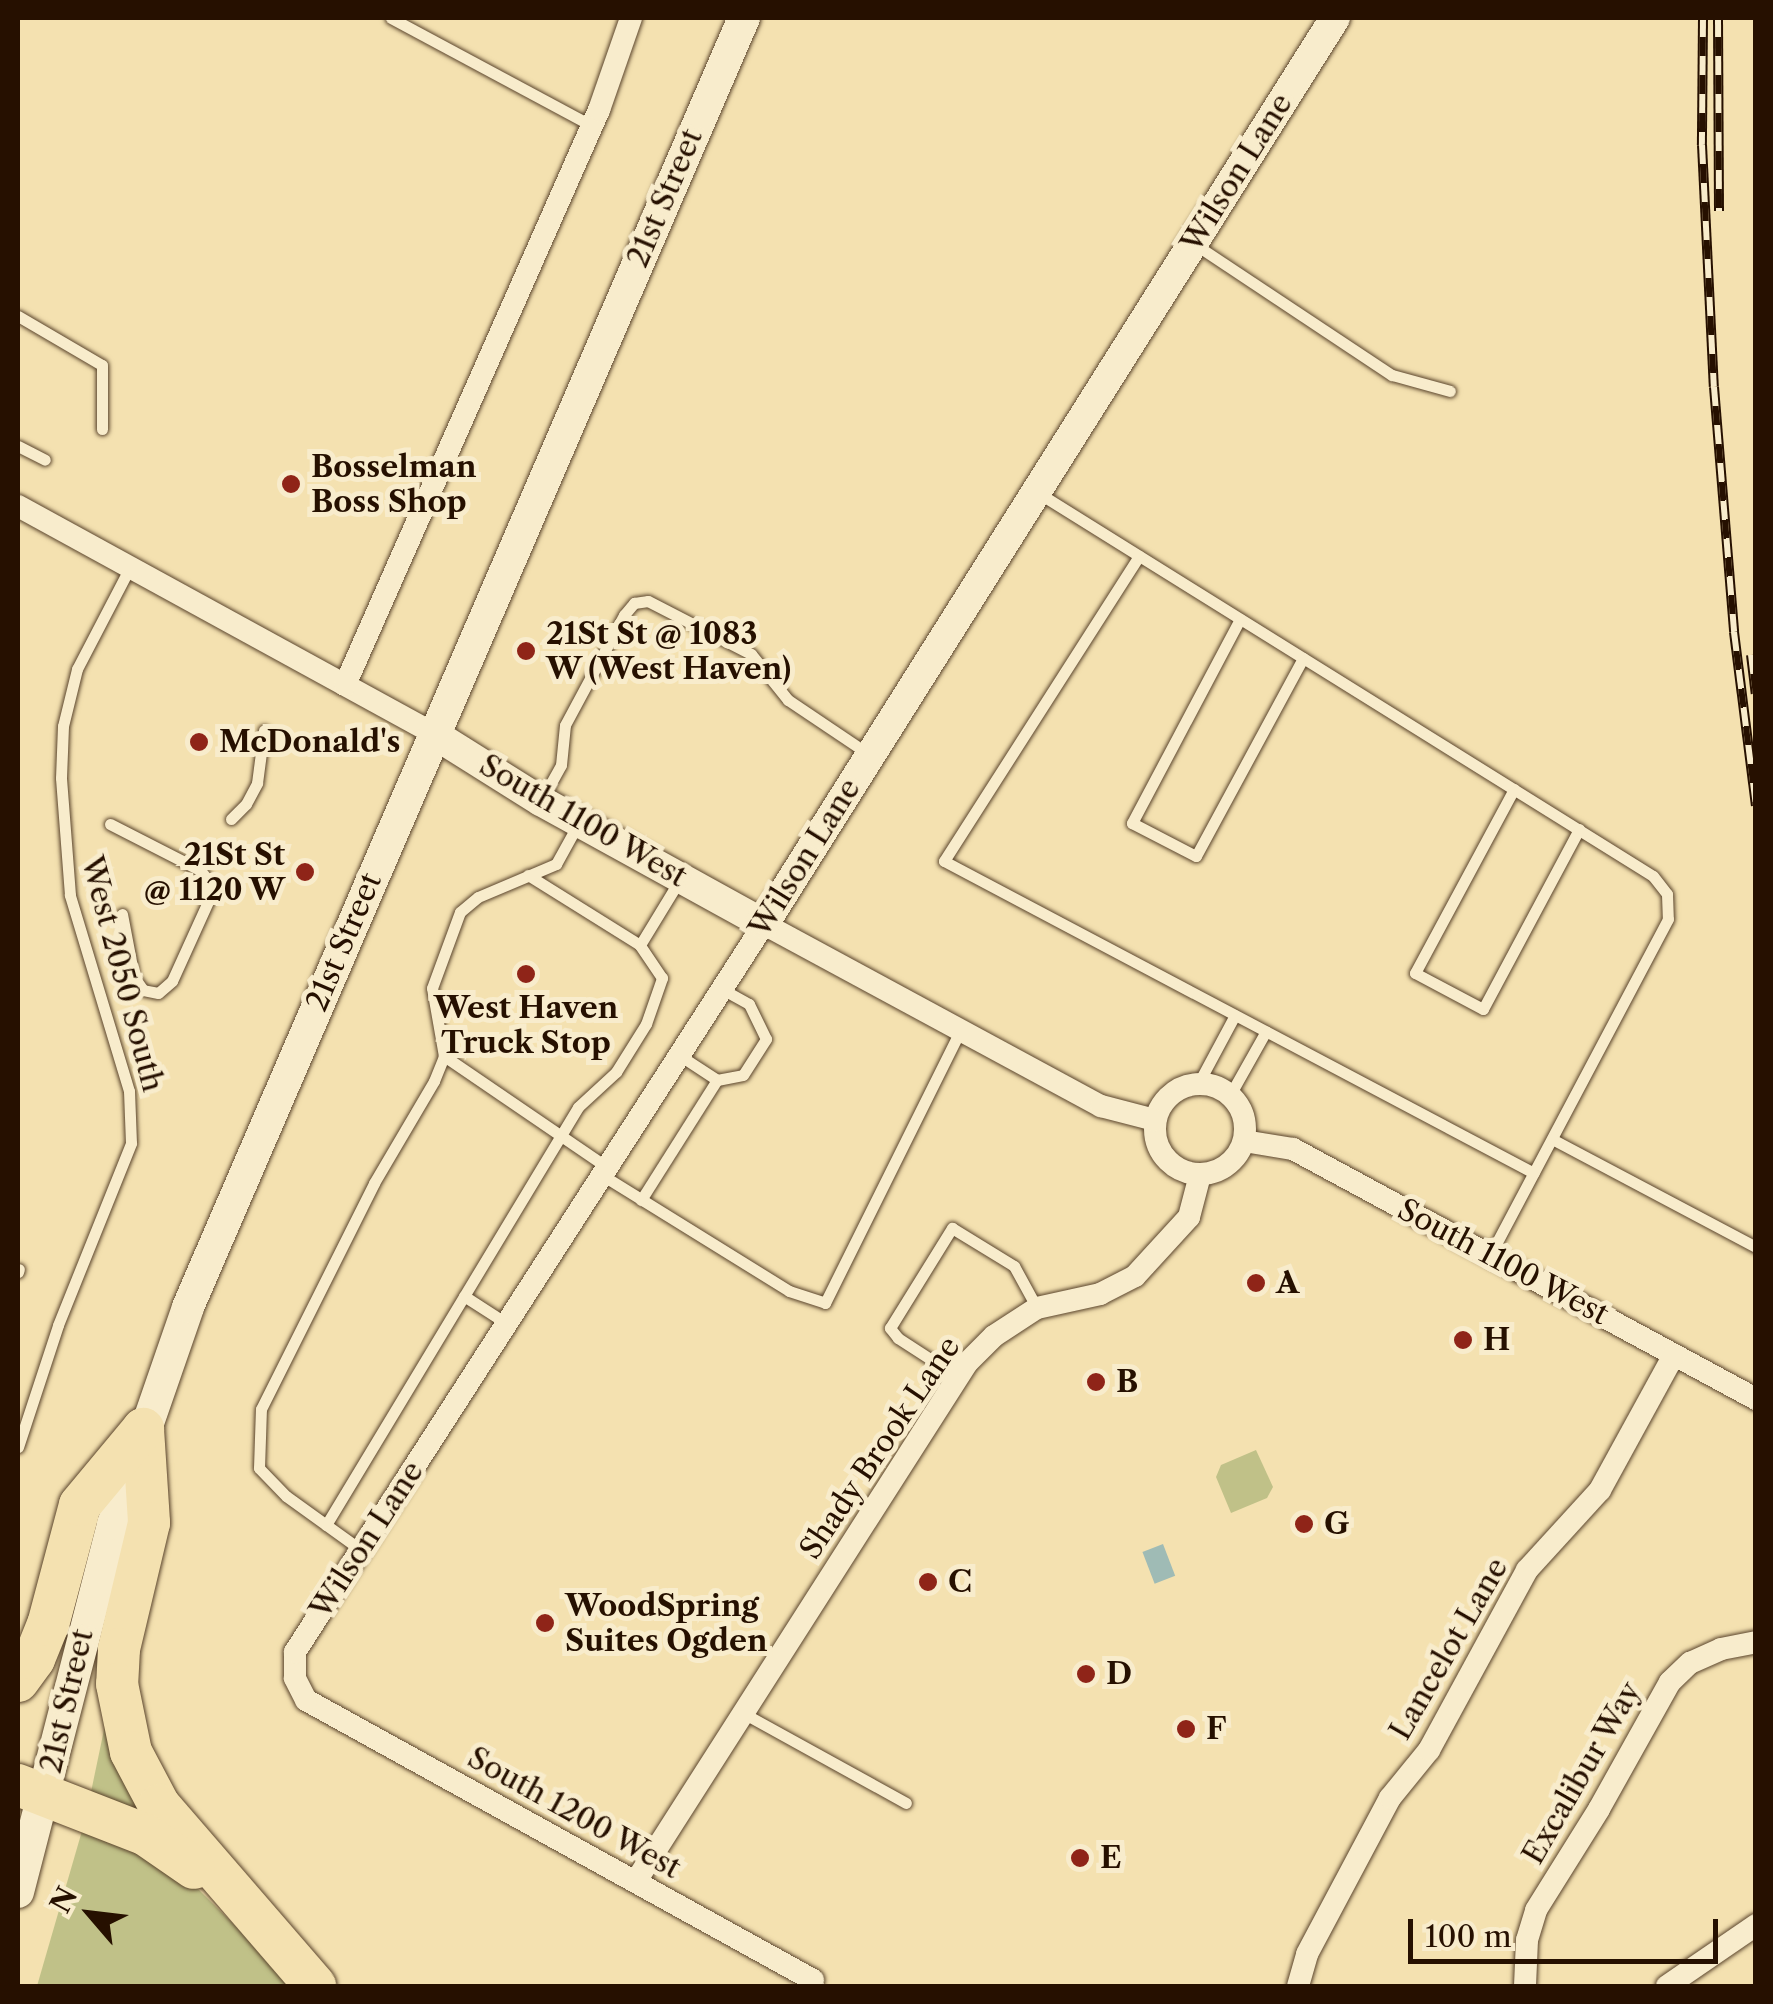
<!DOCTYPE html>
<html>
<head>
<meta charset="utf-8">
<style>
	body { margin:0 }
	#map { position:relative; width:1773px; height:2004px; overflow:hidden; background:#f4e1b0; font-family:"Libre Caslon Text",serif }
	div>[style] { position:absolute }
	.green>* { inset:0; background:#c0c188 }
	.water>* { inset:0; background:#9fbbb5; transform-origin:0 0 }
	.roads { filter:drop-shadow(0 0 2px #5a442c) drop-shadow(0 0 2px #5a442c) }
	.service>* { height:11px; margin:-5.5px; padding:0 5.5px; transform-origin:5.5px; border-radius:5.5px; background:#f8eccc }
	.minor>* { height:22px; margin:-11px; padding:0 11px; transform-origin:11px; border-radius:11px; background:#f8eccc }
	.minor>.ring { margin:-11px; padding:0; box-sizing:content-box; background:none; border:22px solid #f8eccc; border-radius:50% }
	.tertiary>* { height:30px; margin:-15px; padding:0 15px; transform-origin:15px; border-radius:15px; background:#f8eccc }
	.secondary>* { height:32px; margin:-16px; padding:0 16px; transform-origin:16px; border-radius:16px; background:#f8eccc }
	.motorway>* { height:42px; margin:-21px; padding:0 21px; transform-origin:21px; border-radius:21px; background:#f4e1b0 }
	.rail>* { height:10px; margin-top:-5px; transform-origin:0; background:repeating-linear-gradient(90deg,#f8eccc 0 19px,#261000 0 38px); box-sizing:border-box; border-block:2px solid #261000 }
	.dots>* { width:28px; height:28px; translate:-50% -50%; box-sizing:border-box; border:5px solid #f8eccc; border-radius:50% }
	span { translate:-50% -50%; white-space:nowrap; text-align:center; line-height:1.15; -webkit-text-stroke:10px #f8eccc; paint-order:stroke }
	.street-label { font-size:30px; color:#261000 }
	.poi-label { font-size:30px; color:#261000; font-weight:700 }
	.left { translate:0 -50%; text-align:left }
	.right { translate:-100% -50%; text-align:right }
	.frame { position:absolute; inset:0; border:20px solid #261000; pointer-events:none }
	.north { position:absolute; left:40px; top:1864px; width:100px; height:100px; -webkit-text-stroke:8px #f8eccc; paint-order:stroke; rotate:298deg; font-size:28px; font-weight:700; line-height:40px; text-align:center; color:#261000 }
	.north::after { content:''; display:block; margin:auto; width:35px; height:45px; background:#261000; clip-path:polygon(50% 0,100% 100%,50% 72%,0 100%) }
	.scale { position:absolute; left:1408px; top:1919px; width:310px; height:45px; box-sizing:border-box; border:5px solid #261000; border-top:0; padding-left:12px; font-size:30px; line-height:35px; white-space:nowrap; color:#261000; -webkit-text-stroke:8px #f8eccc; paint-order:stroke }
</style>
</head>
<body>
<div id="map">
	<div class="green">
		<i style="clip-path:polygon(1256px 1450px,1273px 1487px,1267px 1498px,1231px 1513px,1216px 1477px,1221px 1465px)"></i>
		<i style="clip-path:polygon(105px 1725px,152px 1816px,91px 1792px)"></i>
		<i style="clip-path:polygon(84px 1824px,193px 1884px,296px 1986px,37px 1986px)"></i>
	</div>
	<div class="water">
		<i style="left:1163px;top:1544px;width:34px;height:22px;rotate:69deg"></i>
	</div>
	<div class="roads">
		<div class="service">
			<i style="left:391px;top:18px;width:228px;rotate:28.2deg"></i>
			<i style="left:1196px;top:245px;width:235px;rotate:33.6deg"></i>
			<i style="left:1392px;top:375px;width:60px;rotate:15.4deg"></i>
			<i style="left:18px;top:316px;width:97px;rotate:30.3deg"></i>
			<i style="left:102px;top:365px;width:64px;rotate:90deg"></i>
			<i style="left:18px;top:446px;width:30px;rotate:27deg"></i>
			<i style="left:1040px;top:494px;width:722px;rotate:31.93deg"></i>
			<i style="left:1653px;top:876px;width:23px;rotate:52deg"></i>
			<i style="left:1667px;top:894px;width:25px;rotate:88deg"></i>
			<i style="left:1668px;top:919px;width:380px;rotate:117.9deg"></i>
			<i style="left:1139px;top:556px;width:362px;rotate:122.6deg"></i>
			<i style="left:944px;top:861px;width:667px;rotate:27.87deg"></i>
			<i style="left:1240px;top:619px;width:231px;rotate:117.9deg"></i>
			<i style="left:1132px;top:823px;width:72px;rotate:27.3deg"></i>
			<i style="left:1196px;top:856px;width:225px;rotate:-61.6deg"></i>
			<i style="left:1514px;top:789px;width:209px;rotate:118.3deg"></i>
			<i style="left:1415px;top:973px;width:77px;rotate:27.9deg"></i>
			<i style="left:1483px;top:1009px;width:204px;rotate:-61.9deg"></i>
			<i style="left:541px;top:801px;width:41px;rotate:-60.9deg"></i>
			<i style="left:561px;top:765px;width:40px;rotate:-84.3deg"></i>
			<i style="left:565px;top:725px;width:125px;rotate:-61.8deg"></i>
			<i style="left:624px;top:615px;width:16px;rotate:-50deg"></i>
			<i style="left:634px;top:603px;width:14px;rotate:-8deg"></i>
			<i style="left:648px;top:601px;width:116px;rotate:27.2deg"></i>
			<i style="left:751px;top:654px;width:59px;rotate:51.2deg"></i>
			<i style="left:788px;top:700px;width:99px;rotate:33.9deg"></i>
			<i style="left:231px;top:819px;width:21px;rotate:-45deg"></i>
			<i style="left:246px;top:804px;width:24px;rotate:-62deg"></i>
			<i style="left:257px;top:783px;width:53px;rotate:-82.5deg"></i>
			<i style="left:110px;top:824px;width:101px;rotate:27.1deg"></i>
			<i style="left:200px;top:870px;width:18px;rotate:52deg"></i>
			<i style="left:211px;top:884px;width:11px;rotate:90deg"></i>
			<i style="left:211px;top:895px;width:94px;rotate:114.4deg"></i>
			<i style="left:172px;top:981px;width:18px;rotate:139deg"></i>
			<i style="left:158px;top:993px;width:15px;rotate:-169deg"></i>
			<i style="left:143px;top:990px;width:16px;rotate:-125deg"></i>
			<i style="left:134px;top:977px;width:64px;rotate:-100.8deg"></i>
			<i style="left:528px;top:875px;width:132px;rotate:32deg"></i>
			<i style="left:679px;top:1055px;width:45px;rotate:33.3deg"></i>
			<i style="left:717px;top:1080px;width:26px;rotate:-11deg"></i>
			<i style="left:743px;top:1075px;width:43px;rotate:-57.4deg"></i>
			<i style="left:766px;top:1039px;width:39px;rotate:-116deg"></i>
			<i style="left:749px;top:1004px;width:31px;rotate:-151deg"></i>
			<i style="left:444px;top:1056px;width:197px;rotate:34.3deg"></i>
			<i style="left:1198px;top:1084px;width:78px;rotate:-61.8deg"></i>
			<i style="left:1230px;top:1095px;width:73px;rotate:-60.6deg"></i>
			<i style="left:1552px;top:1139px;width:231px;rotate:27.9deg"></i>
			<i style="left:602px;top:1175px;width:220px;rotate:31.8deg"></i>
			<i style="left:789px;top:1291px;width:38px;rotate:18deg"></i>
			<i style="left:825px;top:1303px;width:304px;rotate:-63.6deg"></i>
			<i style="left:641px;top:1200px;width:142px;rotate:-57.7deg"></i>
			<i style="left:18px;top:1272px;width:3px;rotate:-72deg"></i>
			<i style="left:464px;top:1296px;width:50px;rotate:32.7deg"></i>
			<i style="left:958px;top:1377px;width:72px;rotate:-147deg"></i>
			<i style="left:898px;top:1338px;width:13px;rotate:-129deg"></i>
			<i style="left:890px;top:1328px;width:118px;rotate:-58.2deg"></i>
			<i style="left:952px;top:1228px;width:73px;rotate:31.5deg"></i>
			<i style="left:1014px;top:1266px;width:48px;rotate:61.3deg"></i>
			<i style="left:18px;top:1447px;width:128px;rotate:-71.8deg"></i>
			<i style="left:58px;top:1325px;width:196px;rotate:-68.1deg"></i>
			<i style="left:131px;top:1143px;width:52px;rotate:-92.2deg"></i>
			<i style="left:129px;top:1091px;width:205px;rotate:-106.8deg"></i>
			<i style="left:70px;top:895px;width:117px;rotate:-94.4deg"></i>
			<i style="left:61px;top:778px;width:52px;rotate:-87.8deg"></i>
			<i style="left:63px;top:726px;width:59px;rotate:-76.2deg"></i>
			<i style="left:77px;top:669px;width:115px;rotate:-62.5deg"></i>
			<i style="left:326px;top:1525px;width:488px;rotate:-58.9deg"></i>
			<i style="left:578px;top:1107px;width:52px;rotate:-42.6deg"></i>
			<i style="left:616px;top:1072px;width:57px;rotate:-58deg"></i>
			<i style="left:646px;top:1024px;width:49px;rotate:-70.8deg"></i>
			<i style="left:662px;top:978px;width:40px;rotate:-124deg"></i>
			<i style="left:640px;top:945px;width:75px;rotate:-58.6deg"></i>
			<i style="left:361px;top:1550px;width:92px;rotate:-144.2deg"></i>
			<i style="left:286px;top:1496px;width:39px;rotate:-134deg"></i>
			<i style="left:259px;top:1468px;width:59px;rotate:-88.1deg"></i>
			<i style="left:261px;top:1409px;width:253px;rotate:-63.4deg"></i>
			<i style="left:374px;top:1183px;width:118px;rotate:-59.5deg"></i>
			<i style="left:434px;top:1081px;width:27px;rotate:-68deg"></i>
			<i style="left:444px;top:1056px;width:69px;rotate:-100deg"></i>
			<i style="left:432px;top:988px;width:81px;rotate:-69.8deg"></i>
			<i style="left:460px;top:912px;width:23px;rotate:-40deg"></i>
			<i style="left:478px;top:897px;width:85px;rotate:-22.9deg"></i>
			<i style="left:556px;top:864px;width:43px;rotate:-61.1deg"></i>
			<i style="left:743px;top:1713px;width:186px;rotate:28.9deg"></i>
		</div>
		<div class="minor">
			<i style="left:18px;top:506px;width:474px;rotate:28.7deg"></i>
			<i style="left:345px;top:685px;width:629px;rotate:-66.17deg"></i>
			<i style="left:599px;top:110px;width:97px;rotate:-70.8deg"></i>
			<i class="ring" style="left:1155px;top:1084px;width:68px;height:68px"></i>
			<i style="left:1244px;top:1141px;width:50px;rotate:9.3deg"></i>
			<i style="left:1293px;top:1149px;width:526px;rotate:28.37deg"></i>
			<i style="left:636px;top:1881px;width:615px;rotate:-57.42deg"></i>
			<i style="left:967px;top:1363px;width:38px;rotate:-45deg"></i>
			<i style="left:994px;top:1336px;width:51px;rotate:-33.1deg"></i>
			<i style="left:1037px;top:1308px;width:65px;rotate:-12.5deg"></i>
			<i style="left:1100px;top:1294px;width:39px;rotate:-27deg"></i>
			<i style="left:1135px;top:1276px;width:80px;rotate:-47.5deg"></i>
			<i style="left:1189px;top:1217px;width:43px;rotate:-75.3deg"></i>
			<i style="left:813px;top:1980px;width:579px;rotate:-151.09deg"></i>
			<i style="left:306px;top:1700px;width:25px;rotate:-117deg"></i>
			<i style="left:295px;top:1678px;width:26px;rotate:-90deg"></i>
			<i style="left:295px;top:1652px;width:866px;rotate:-57.21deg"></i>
			<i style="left:764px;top:924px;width:383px;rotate:28.4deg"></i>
			<i style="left:1101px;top:1106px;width:56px;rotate:14.5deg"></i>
			<i style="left:1298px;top:1986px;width:33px;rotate:-74deg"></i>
			<i style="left:1307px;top:1954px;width:177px;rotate:-62deg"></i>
			<i style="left:1390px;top:1798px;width:62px;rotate:-50.9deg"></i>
			<i style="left:1429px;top:1750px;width:205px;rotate:-61.4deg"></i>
			<i style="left:1527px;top:1570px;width:108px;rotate:-47.6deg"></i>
			<i style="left:1600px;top:1490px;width:154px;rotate:-61.3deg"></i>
			<i style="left:1525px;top:1986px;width:46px;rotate:-87.5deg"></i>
			<i style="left:1527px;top:1940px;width:31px;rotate:-73deg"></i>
			<i style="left:1536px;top:1910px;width:119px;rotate:-58deg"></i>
			<i style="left:1599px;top:1809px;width:145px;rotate:-60.8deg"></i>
			<i style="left:1670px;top:1682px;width:28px;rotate:-44deg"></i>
			<i style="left:1690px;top:1663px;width:34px;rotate:-24deg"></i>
			<i style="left:1721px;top:1649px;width:36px;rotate:-11deg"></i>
			<i style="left:1667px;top:1986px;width:108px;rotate:-34.4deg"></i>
		</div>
		<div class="tertiary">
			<i style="left:434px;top:734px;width:126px;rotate:32.1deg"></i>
			<i style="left:541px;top:801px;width:255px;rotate:28.9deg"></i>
			<i style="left:764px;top:924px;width:1071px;rotate:-57.78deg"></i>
		</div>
		<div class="secondary">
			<i style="left:18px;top:1892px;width:380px;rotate:-75.5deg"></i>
			<i style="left:113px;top:1524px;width:230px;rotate:-70.9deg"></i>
			<i style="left:188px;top:1307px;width:1404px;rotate:-66.67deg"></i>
		</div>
		<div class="motorway">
			<i style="left:143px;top:1429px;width:94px;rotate:86.3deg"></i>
			<i style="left:149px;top:1523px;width:130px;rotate:103.4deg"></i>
			<i style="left:119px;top:1649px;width:35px;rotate:93deg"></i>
			<i style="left:117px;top:1684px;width:69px;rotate:78.4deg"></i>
			<i style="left:131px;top:1752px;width:60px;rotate:62.2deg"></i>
			<i style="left:159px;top:1805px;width:239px;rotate:49.2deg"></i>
			<i style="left:18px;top:1681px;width:27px;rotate:-54deg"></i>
			<i style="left:34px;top:1659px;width:37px;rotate:-68deg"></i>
			<i style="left:48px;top:1625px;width:124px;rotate:-75.1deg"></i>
			<i style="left:80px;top:1505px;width:99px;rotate:-50.3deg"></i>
			<i style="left:18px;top:1785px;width:137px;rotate:21.3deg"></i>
			<i style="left:146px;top:1835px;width:58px;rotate:34.5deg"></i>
		</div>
	</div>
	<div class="rail">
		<i style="left:1703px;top:18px;width:127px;rotate:90.5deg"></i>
		<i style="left:1702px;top:145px;width:242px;rotate:87.2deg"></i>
		<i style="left:1714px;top:387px;width:246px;rotate:85.3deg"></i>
		<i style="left:1734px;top:632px;width:175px;rotate:82.8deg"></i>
		<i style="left:1718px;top:18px;width:193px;rotate:89.7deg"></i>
		<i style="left:1751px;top:655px;width:39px;rotate:83deg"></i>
	</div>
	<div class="dots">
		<i style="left:291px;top:484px;background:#8f2418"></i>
		<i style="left:526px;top:651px;background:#8f2418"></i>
		<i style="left:199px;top:742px;background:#8f2418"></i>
		<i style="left:305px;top:872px;background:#8f2418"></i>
		<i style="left:526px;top:974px;background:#8f2418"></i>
		<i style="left:1256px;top:1283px;background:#8f2418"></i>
		<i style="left:1463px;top:1340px;background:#8f2418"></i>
		<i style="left:1096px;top:1382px;background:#8f2418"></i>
		<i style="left:1304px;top:1524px;background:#8f2418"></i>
		<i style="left:928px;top:1582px;background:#8f2418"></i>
		<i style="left:545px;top:1623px;background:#8f2418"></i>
		<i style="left:1086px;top:1674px;background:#8f2418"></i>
		<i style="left:1186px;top:1729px;background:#8f2418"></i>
		<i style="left:1080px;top:1858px;background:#8f2418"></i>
	</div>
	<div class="street-label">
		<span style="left:1237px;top:173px;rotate:-58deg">Wilson Lane</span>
		<span style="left:665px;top:198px;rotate:-67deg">21st Street</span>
		<span style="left:583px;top:821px;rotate:30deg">South 1100 West</span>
		<span style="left:805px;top:858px;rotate:-58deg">Wilson Lane</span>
		<span style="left:344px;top:942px;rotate:-67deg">21st Street</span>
		<span style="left:122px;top:974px;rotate:75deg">West 2050 South</span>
		<span style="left:1503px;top:1262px;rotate:28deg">South 1100 West</span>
		<span style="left:880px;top:1448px;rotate:-56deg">Shady Brook Lane</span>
		<span style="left:367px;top:1540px;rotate:-57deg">Wilson Lane</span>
		<span style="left:1449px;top:1649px;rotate:-60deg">Lancelot Lane</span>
		<span style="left:67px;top:1701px;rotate:-77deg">21st Street</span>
		<span style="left:1582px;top:1773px;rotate:-60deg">Excalibur Way</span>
		<span style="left:574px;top:1813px;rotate:29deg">South 1200 West</span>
	</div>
	<div class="poi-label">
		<span class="left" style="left:311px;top:484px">Bosselman<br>Boss Shop</span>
		<span class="left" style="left:546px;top:651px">21St St @ 1083<br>W (West Haven)</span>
		<span class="left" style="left:219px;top:742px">McDonald's</span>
		<span class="right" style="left:285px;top:872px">21St St<br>@ 1120 W</span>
		<span style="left:526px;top:1025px">West Haven<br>Truck Stop</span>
		<span class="left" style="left:1276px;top:1283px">A</span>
		<span class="left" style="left:1483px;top:1340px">H</span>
		<span class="left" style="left:1116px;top:1382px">B</span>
		<span class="left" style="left:1324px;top:1524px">G</span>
		<span class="left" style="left:948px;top:1582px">C</span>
		<span class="left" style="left:565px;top:1623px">WoodSpring<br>Suites Ogden</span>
		<span class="left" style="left:1106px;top:1674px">D</span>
		<span class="left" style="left:1206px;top:1729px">F</span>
		<span class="left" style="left:1100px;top:1858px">E</span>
	</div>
	<div class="frame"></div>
	<div class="north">N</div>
	<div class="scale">100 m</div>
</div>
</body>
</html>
